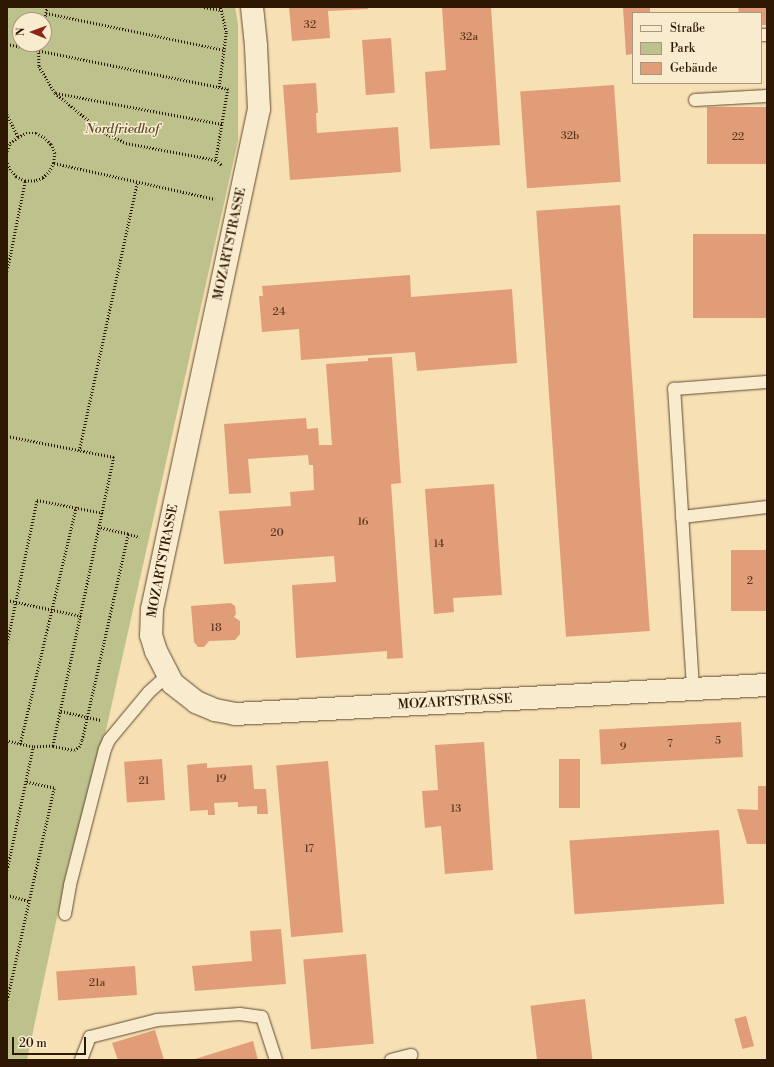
<!DOCTYPE html>
<html>
<head>
<meta charset="utf-8">
<style>
	body { margin:0 }
	#map { position:relative; width:774px; height:1067px; overflow:hidden; background:#f6e0b4; font-family:"Libre Bodoni",serif }
	div>[style] { position:absolute }
	.green>* { inset:0; background:#bdc28c }
	.building>* { inset:0; background:#e09d77; transform-origin:0 0 }
	.path>* { height:2.5px; margin-top:-1.25px; transform-origin:0; background:repeating-linear-gradient(90deg,#2f1803 0 1px,transparent 0 3px) }
	.roads { filter:drop-shadow(0 0 1px #614a2f) drop-shadow(0 0 1px #614a2f) }
	.lane>* { height:12px; margin:-6px; padding:0 6px; transform-origin:6px; border-radius:6px; background:#f9ebce }
	.street>* { height:22px; margin:-11px; padding:0 11px; transform-origin:11px; border-radius:11px; background:#f9ebce }
	span { translate:-50% -50%; white-space:nowrap; text-align:center; line-height:1.15; -webkit-text-stroke:3px #f9ebce; paint-order:stroke }
	.number-label { font-size:11px; color:#5b3920 }
	.number-label span { -webkit-text-stroke-width:0 }
	.park-label { font-size:13px; color:#5a4b2c; font-style:italic }
	.street-label { font-size:13px; color:#2f1803 }
	.frame { position:absolute; inset:0; border:8px solid #2f1803; pointer-events:none }
	.legend { position:absolute; left:632px; top:12px; width:130px; height:72px; box-sizing:border-box; background:#f9ebce; border:1px solid #a8977d; margin:0; padding:5px 7px; list-style:none; font-size:12px; color:#2f1803 }
	.legend li { display:flex; align-items:center; gap:8px; height:20px }
	.legend b { width:20px; border:1px solid #a8977d }
	.north { position:absolute; left:12px; top:12px; width:40px; height:40px; box-sizing:border-box; background:#f9ebce; border:1px solid #a8977d; border-radius:50%; rotate:271deg; font-size:11px; font-weight:700; line-height:16px; text-align:center; color:#2f1803 }
	.north::after { content:''; display:block; margin:auto; width:14px; height:18px; background:#8f2418; clip-path:polygon(50% 0,100% 100%,50% 72%,0 100%) }
	.scale { position:absolute; left:12px; top:1037px; width:74px; height:18px; box-sizing:border-box; border:2px solid #2f1803; border-top:0; padding-left:5px; font-size:12px; line-height:14px; white-space:nowrap; color:#2f1803; -webkit-text-stroke:3px #f9ebce; paint-order:stroke }
</style>
</head>
<body>
<div id="map">
	<div class="green">
		<i style="clip-path:polygon(evenodd,7px 7px,235px 7px,238px 24px,238px 141px,102px 748px,68px 865px,27px 1060px,7px 1060px,7px 7px,20px 20px,44px 20px,44px 44px,20px 44px,20px 20px)"></i>
	</div>
	<div class="building">
		<i style="clip-path:polygon(289px 7px,367px 7px,368px 9px,328px 11px,330px 38px,292px 41px)"></i>
		<i style="clip-path:polygon(442px 7px,491px 7px,500px 145px,430px 149px,425px 72px,446px 70px)"></i>
		<i style="clip-path:polygon(623px 7px,650px 7px,650px 13px,633px 13px,633px 54px,626px 55px)"></i>
		<i style="clip-path:polygon(738px 7px,767px 7px,767px 25px,761px 25px,761px 13px,739px 13px)"></i>
		<i style="left:391px;top:38px;width:55px;height:29px;rotate:86deg"></i>
		<i style="clip-path:polygon(316px 83px,318px 113px,316px 113px,317px 133px,398px 127px,401px 172px,290px 180px,283px 85px)"></i>
		<i style="left:614px;top:85px;width:97px;height:94px;rotate:86deg"></i>
		<i style="left:767px;top:107px;width:57px;height:60px;rotate:90deg"></i>
		<i style="left:620px;top:205px;width:427px;height:84px;rotate:86deg"></i>
		<i style="left:767px;top:234px;width:84px;height:74px;rotate:90deg"></i>
		<i style="clip-path:polygon(410px 275px,411px 297px,512px 289px,517px 363px,417px 371px,415px 352px,301px 360px,299px 329px,262px 332px,259px 296px,263px 296px,262px 286px)"></i>
		<i style="clip-path:polygon(392px 357px,401px 483px,391px 484px,403px 658px,387px 659px,387px 651px,296px 658px,292px 585px,336px 582px,334px 556px,224px 564px,219px 511px,291px 506px,290px 492px,314px 490px,313px 465px,309px 465px,308px 455px,248px 459px,251px 493px,229px 494px,224px 424px,306px 418px,307px 429px,318px 428px,319px 445px,332px 445px,326px 364px,368px 361px,368px 358px)"></i>
		<i style="clip-path:polygon(494px 484px,502px 595px,453px 598px,454px 612px,434px 614px,425px 489px)"></i>
		<i style="left:767px;top:550px;width:61px;height:36px;rotate:90deg"></i>
		<i style="clip-path:polygon(231px 603px,235px 606px,236px 614px,234px 617px,240px 621px,240px 634px,235px 640px,209px 641px,204px 647px,198px 647px,194px 642px,191px 606px)"></i>
		<i style="left:741px;top:722px;width:35px;height:142px;rotate:87deg"></i>
		<i style="clip-path:polygon(484px 742px,493px 870px,445px 874px,441px 826px,425px 828px,422px 791px,438px 790px,435px 745px)"></i>
		<i style="left:162px;top:759px;width:41px;height:38px;rotate:86deg"></i>
		<i style="left:559px;top:759px;width:21px;height:49px"></i>
		<i style="left:328px;top:761px;width:172px;height:52px;rotate:85deg"></i>
		<i style="clip-path:polygon(207px 763px,207px 768px,252px 765px,254px 789px,266px 789px,268px 814px,257px 814px,257px 806px,238px 807px,238px 802px,214px 803px,215px 815px,208px 815px,208px 810px,190px 811px,187px 765px)"></i>
		<i style="clip-path:polygon(758px 786px,767px 786px,767px 844px,747px 844px,737px 809px,758px 810px)"></i>
		<i style="left:719px;top:830px;width:74px;height:150px;rotate:86deg"></i>
		<i style="clip-path:polygon(281px 929px,286px 984px,195px 991px,192px 966px,252px 961px,250px 931px)"></i>
		<i style="left:366px;top:954px;width:90px;height:63px;rotate:85deg"></i>
		<i style="left:135px;top:966px;width:29px;height:79px;rotate:86deg"></i>
		<i style="left:585px;top:999px;width:61px;height:55px;rotate:83deg"></i>
		<i style="left:746px;top:1016px;width:31px;height:12px;rotate:75deg"></i>
		<i style="clip-path:polygon(155px 1030px,164px 1060px,118px 1060px,112px 1043px)"></i>
		<i style="clip-path:polygon(253px 1041px,258px 1060px,192px 1060px)"></i>
	</div>
	<div class="path">
		<i style="left:204px;top:7px;width:17px;rotate:10deg"></i>
		<i style="left:46px;top:13px;width:183px;rotate:11.7deg"></i>
		<i style="left:44px;top:22px;width:15px;rotate:-79deg"></i>
		<i style="left:7px;top:44px;width:226px;rotate:11.5deg"></i>
		<i style="left:228px;top:89px;width:72px;rotate:99.6deg"></i>
		<i style="left:216px;top:160px;width:8px;rotate:40deg"></i>
		<i style="left:39px;top:44px;width:22px;rotate:90deg"></i>
		<i style="left:39px;top:66px;width:31px;rotate:59deg"></i>
		<i style="left:55px;top:93px;width:63px;rotate:39.2deg"></i>
		<i style="left:104px;top:133px;width:24px;rotate:24deg"></i>
		<i style="left:126px;top:143px;width:92px;rotate:10.7deg"></i>
		<i style="left:219px;top:87px;width:55px;rotate:-82.7deg"></i>
		<i style="left:226px;top:32px;width:26px;rotate:-103deg"></i>
		<i style="left:56px;top:93px;width:169px;rotate:10.6deg"></i>
		<i style="left:7px;top:114px;width:25px;rotate:64deg"></i>
		<i style="left:7px;top:151px;width:9px;rotate:-69deg"></i>
		<i style="left:10px;top:143px;width:10px;rotate:-37deg"></i>
		<i style="left:18px;top:137px;width:9px;rotate:-27deg"></i>
		<i style="left:26px;top:133px;width:10px"></i>
		<i style="left:36px;top:133px;width:9px;rotate:27deg"></i>
		<i style="left:44px;top:137px;width:10px;rotate:45deg"></i>
		<i style="left:51px;top:144px;width:10px;rotate:66deg"></i>
		<i style="left:55px;top:153px;width:10px;rotate:96deg"></i>
		<i style="left:54px;top:163px;width:9px;rotate:117deg"></i>
		<i style="left:50px;top:171px;width:10px;rotate:135deg"></i>
		<i style="left:43px;top:178px;width:9px;rotate:159deg"></i>
		<i style="left:35px;top:181px;width:10px;rotate:180deg"></i>
		<i style="left:25px;top:181px;width:10px;rotate:-156deg"></i>
		<i style="left:16px;top:177px;width:9px;rotate:-131deg"></i>
		<i style="left:10px;top:170px;width:8px;rotate:-113deg"></i>
		<i style="left:54px;top:163px;width:165px;rotate:12.6deg"></i>
		<i style="left:7px;top:271px;width:92px;rotate:-78.7deg"></i>
		<i style="left:7px;top:436px;width:109px;rotate:11.1deg"></i>
		<i style="left:114px;top:457px;width:295px;rotate:101.9deg"></i>
		<i style="left:53px;top:746px;width:20px;rotate:177deg"></i>
		<i style="left:33px;top:747px;width:27px;rotate:-167deg"></i>
		<i style="left:79px;top:451px;width:275px;rotate:-77.8deg"></i>
		<i style="left:128px;top:534px;width:12px;rotate:14deg"></i>
		<i style="left:7px;top:600px;width:76px;rotate:12.2deg"></i>
		<i style="left:7px;top:643px;width:146px;rotate:-78.2deg"></i>
		<i style="left:37px;top:500px;width:67px;rotate:11.1deg"></i>
		<i style="left:61px;top:711px;width:41px;rotate:12.7deg"></i>
		<i style="left:20px;top:744px;width:244px;rotate:-76.7deg"></i>
		<i style="left:53px;top:746px;width:21px;rotate:11deg"></i>
		<i style="left:74px;top:750px;width:6px;rotate:-31deg"></i>
		<i style="left:79px;top:747px;width:8px;rotate:-67deg"></i>
		<i style="left:82px;top:740px;width:211px;rotate:-77.4deg"></i>
		<i style="left:128px;top:534px;width:30px;rotate:-168deg"></i>
		<i style="left:7px;top:870px;width:126px;rotate:-78.1deg"></i>
		<i style="left:7px;top:895px;width:23px;rotate:15deg"></i>
		<i style="left:7px;top:1000px;width:217px;rotate:-77.5deg"></i>
		<i style="left:54px;top:788px;width:29px;rotate:-168deg"></i>
	</div>
	<div class="roads">
		<div class="lane">
			<i style="left:761px;top:35px;width:6px"></i>
			<i style="left:695px;top:100px;width:72px;rotate:-3.2deg"></i>
			<i style="left:682px;top:517px;width:86px;rotate:-6.7deg"></i>
			<i style="left:693px;top:688px;width:300px;rotate:-93.6deg"></i>
			<i style="left:674px;top:389px;width:93px;rotate:-4.3deg"></i>
			<i style="left:65px;top:914px;width:29px;rotate:-80deg"></i>
			<i style="left:70px;top:885px;width:140px;rotate:-75.6deg"></i>
			<i style="left:105px;top:749px;width:10px;rotate:-66deg"></i>
			<i style="left:109px;top:740px;width:62px;rotate:-50.2deg"></i>
			<i style="left:149px;top:692px;width:25px;rotate:-42deg"></i>
			<i style="left:81px;top:1060px;width:25px;rotate:-69deg"></i>
			<i style="left:90px;top:1037px;width:69px;rotate:-14.2deg"></i>
			<i style="left:157px;top:1020px;width:83px;rotate:-4.1deg"></i>
			<i style="left:240px;top:1014px;width:22px;rotate:8deg"></i>
			<i style="left:262px;top:1017px;width:45px;rotate:72deg"></i>
			<i style="left:391px;top:1060px;width:21px;rotate:-14deg"></i>
		</div>
		<div class="street">
			<i style="left:252px;top:7px;width:39px;rotate:84deg"></i>
			<i style="left:256px;top:46px;width:63px;rotate:87.3deg"></i>
			<i style="left:259px;top:109px;width:511px;rotate:102.08deg"></i>
			<i style="left:152px;top:609px;width:26px;rotate:92deg"></i>
			<i style="left:151px;top:635px;width:17px;rotate:73deg"></i>
			<i style="left:156px;top:651px;width:36px;rotate:63deg"></i>
			<i style="left:172px;top:683px;width:31px;rotate:38deg"></i>
			<i style="left:196px;top:702px;width:21px;rotate:23deg"></i>
			<i style="left:215px;top:710px;width:20px;rotate:11deg"></i>
			<i style="left:235px;top:714px;width:533px;rotate:-3.12deg"></i>
		</div>
	</div>
	<div class="number-label">
		<span style="left:310px;top:25px">32</span>
		<span style="left:469px;top:37px">32a</span>
		<span style="left:570px;top:136px">32b</span>
		<span style="left:738px;top:137px">22</span>
		<span style="left:279px;top:312px">24</span>
		<span style="left:363px;top:522px">16</span>
		<span style="left:277px;top:533px">20</span>
		<span style="left:439px;top:544px">14</span>
		<span style="left:750px;top:581px">2</span>
		<span style="left:216px;top:628px">18</span>
		<span style="left:718px;top:741px">5</span>
		<span style="left:670px;top:744px">7</span>
		<span style="left:623px;top:747px">9</span>
		<span style="left:221px;top:779px">19</span>
		<span style="left:144px;top:781px">21</span>
		<span style="left:456px;top:809px">13</span>
		<span style="left:309px;top:849px">17</span>
		<span style="left:97px;top:983px">21a</span>
	</div>
	<div class="park-label">
		<span style="left:122px;top:129px">Nordfriedhof</span>
	</div>
	<div class="street-label">
		<span style="left:230px;top:244px;rotate:-78deg">MOZARTSTRASSE</span>
		<span style="left:163px;top:561px;rotate:-79deg">MOZARTSTRASSE</span>
		<span style="left:455px;top:702px;rotate:-3deg">MOZARTSTRASSE</span>
	</div>
	<div class="frame"></div>
	<ul class="legend">
	<li><b style="height:5px;background:#f9ebce"></b>Straße</li>
	<li><b style="height:11px;background:#bdc28c"></b>Park</li>
	<li><b style="height:11px;background:#e09d77"></b>Gebäude</li>
	</ul>
	<div class="north">N</div>
	<div class="scale">20 m</div>
</div>
</body>
</html>
